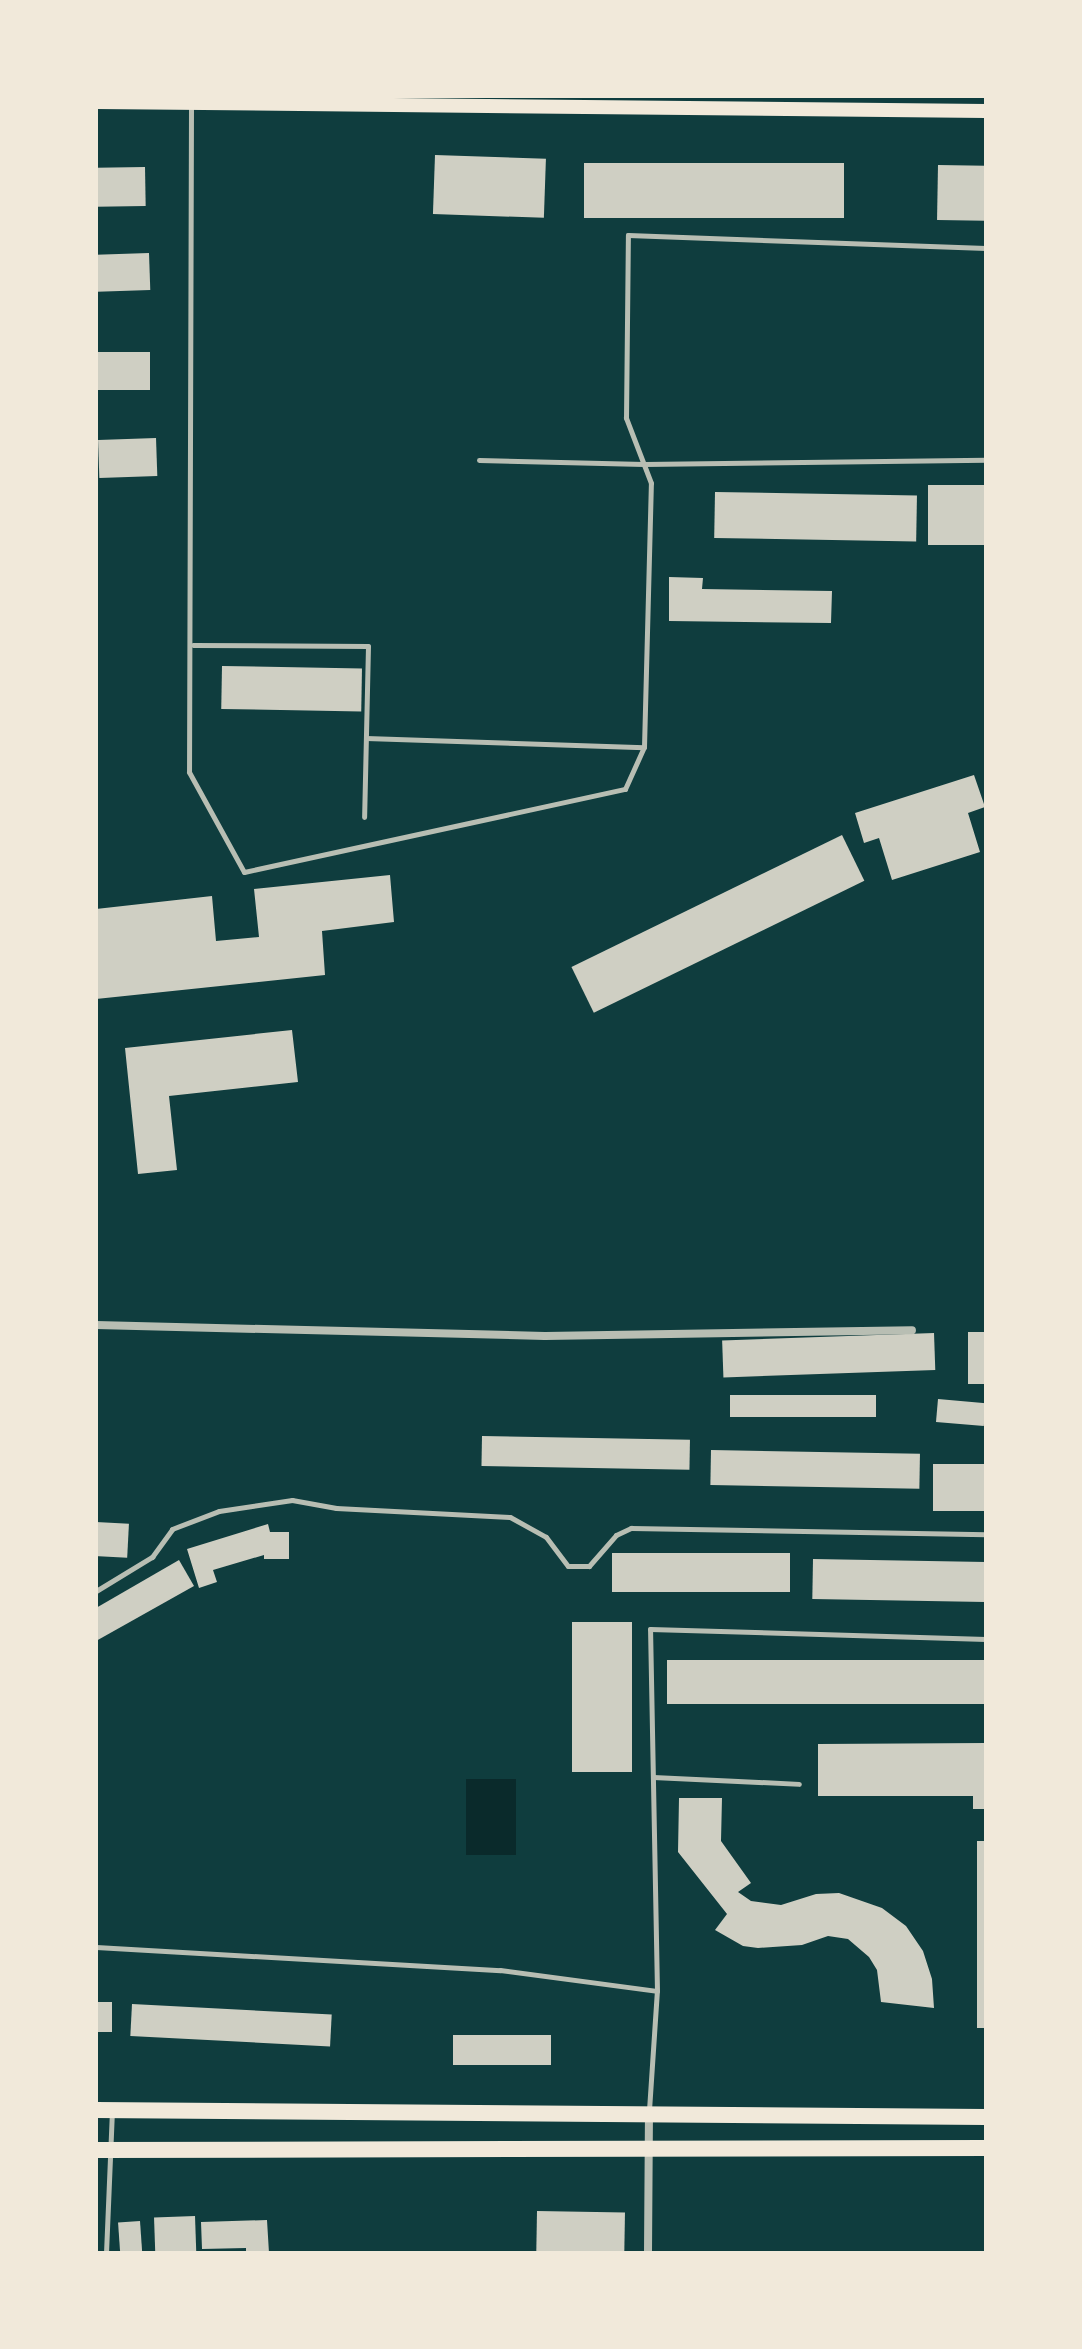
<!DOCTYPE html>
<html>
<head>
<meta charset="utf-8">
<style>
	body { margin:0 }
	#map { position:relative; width:1082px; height:2349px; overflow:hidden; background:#0f3d3e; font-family:Merriweather,serif }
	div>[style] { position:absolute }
	.water>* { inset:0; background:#0a2a2b; transform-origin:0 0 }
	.building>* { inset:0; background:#cfcfc3; transform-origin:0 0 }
	.service>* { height:5px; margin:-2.5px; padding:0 2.5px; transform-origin:2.5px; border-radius:2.5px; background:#b8beb3 }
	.minor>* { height:8px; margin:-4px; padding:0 4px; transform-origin:4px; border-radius:4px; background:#b8beb3 }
	.secondary>* { height:14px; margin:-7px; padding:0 7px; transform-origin:7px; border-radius:7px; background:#f1e9da }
	.primary>* { height:16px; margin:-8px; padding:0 8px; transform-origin:8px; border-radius:8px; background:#f1e9da }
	span { translate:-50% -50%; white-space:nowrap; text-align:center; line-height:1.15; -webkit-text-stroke:6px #f1e9da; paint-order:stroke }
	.frame { position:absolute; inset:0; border:98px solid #f1e9da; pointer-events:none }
</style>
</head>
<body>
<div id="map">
	<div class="water">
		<i style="left:466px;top:1779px;width:50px;height:76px"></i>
	</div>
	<div class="building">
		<i style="left:435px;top:155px;width:111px;height:59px;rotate:2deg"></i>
		<i style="left:584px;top:163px;width:260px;height:55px"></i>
		<i style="left:938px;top:165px;width:48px;height:55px;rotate:1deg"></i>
		<i style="left:145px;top:167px;width:39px;height:49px;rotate:89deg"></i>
		<i style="left:149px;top:253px;width:37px;height:53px;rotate:88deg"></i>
		<i style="left:150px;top:352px;width:38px;height:54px;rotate:90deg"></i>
		<i style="left:156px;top:438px;width:38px;height:58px;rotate:88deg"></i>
		<i style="left:928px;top:485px;width:58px;height:60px"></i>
		<i style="left:715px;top:492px;width:202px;height:46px;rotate:1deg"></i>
		<i style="clip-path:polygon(669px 577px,703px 578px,702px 589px,832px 591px,831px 623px,669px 621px)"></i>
		<i style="left:222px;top:666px;width:140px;height:43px;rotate:1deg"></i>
		<i style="clip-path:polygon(974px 775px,985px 807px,968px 813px,980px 852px,892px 880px,879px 838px,864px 843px,855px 813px)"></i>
		<i style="left:842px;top:835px;width:51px;height:301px;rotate:64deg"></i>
		<i style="clip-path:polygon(390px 875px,394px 922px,322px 931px,325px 975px,96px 999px,96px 909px,212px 896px,216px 941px,259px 937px,254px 889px)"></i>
		<i style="clip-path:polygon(292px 1030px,298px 1082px,169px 1096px,177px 1170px,138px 1174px,125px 1048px)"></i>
		<i style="left:968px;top:1332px;width:18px;height:52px"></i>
		<i style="left:934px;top:1333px;width:37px;height:212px;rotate:88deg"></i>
		<i style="left:730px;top:1395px;width:146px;height:22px"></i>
		<i style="left:938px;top:1399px;width:48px;height:23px;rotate:5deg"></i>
		<i style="left:482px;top:1436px;width:208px;height:30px;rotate:1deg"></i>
		<i style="left:711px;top:1450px;width:209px;height:35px;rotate:1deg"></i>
		<i style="left:933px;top:1464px;width:53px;height:47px"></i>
		<i style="left:96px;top:1522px;width:33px;height:34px;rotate:3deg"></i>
		<i style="clip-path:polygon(268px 1524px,270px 1532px,289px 1532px,289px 1559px,264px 1559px,264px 1555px,213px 1570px,217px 1582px,199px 1588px,187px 1549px)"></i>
		<i style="left:612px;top:1553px;width:178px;height:39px"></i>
		<i style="left:813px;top:1559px;width:173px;height:40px;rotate:1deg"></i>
		<i style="clip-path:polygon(179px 1560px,194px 1586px,96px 1641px,96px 1608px)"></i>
		<i style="left:572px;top:1622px;width:60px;height:150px"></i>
		<i style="left:667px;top:1660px;width:319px;height:44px"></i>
		<i style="clip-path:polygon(986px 1743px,986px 1809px,973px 1809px,973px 1796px,818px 1796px,818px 1744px)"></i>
		<i style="clip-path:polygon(679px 1798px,722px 1798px,721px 1841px,751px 1883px,738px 1892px,751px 1901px,781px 1905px,816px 1894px,839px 1893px,882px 1908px,906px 1926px,923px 1951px,932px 1979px,934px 2008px,881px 2002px,877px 1970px,869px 1957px,848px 1939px,828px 1936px,802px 1945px,758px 1948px,743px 1946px,715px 1930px,727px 1914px,678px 1852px)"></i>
		<i style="left:977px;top:1841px;width:9px;height:187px"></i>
		<i style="left:96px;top:2002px;width:16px;height:30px"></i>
		<i style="left:132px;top:2004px;width:200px;height:32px;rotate:3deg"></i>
		<i style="left:551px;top:2035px;width:30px;height:98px;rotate:90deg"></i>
		<i style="left:537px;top:2211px;width:88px;height:41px;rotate:1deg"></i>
		<i style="left:195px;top:2216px;width:37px;height:41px;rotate:88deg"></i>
		<i style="clip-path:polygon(267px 2220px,269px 2253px,246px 2253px,246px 2248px,202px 2249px,201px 2222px)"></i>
		<i style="left:140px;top:2221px;width:32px;height:22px;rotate:86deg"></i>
	</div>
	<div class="service">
		<i style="left:191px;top:107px;width:665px;rotate:90.17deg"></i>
		<i style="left:189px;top:772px;width:114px;rotate:61.2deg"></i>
		<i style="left:244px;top:872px;width:390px;rotate:-12.3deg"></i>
		<i style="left:625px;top:789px;width:46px;rotate:-65.7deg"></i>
		<i style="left:644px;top:747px;width:264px;rotate:-88.5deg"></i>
		<i style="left:651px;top:483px;width:70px;rotate:-111deg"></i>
		<i style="left:626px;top:418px;width:183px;rotate:-89.4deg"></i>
		<i style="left:628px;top:235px;width:358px;rotate:2.1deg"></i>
		<i style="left:479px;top:460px;width:165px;rotate:1.4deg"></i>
		<i style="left:644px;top:464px;width:342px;rotate:-0.7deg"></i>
		<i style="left:193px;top:645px;width:175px;rotate:0.3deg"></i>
		<i style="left:368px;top:646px;width:171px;rotate:91.3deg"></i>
		<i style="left:366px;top:738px;width:278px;rotate:1.9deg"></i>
		<i style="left:96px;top:1591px;width:66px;rotate:-31.3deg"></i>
		<i style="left:152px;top:1557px;width:34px;rotate:-54deg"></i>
		<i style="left:172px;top:1529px;width:50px;rotate:-21deg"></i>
		<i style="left:219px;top:1511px;width:74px;rotate:-8.6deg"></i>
		<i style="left:292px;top:1500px;width:45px;rotate:10.3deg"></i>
		<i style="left:336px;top:1508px;width:174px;rotate:3deg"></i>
		<i style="left:510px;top:1517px;width:41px;rotate:29.1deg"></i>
		<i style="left:546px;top:1537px;width:36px;rotate:53deg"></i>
		<i style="left:568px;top:1566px;width:21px"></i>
		<i style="left:589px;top:1566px;width:41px;rotate:-48.9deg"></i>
		<i style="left:616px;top:1535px;width:17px;rotate:-25deg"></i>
		<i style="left:631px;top:1528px;width:355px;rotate:1deg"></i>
		<i style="left:653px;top:1777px;width:146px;rotate:2.7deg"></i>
		<i style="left:96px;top:1947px;width:405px;rotate:3.3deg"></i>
		<i style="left:500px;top:1970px;width:158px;rotate:7.6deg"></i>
		<i style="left:649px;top:2110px;width:119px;rotate:-86.2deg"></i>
		<i style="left:657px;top:1991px;width:362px;rotate:-91.1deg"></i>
		<i style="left:650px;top:1629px;width:336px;rotate:1.7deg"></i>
		<i style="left:106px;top:2253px;width:141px;rotate:-87.6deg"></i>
	</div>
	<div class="minor">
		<i style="left:96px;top:1325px;width:449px;rotate:1.4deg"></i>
		<i style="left:545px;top:1336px;width:367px;rotate:-0.9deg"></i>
		<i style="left:648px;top:2253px;width:138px;rotate:-89.6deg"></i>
	</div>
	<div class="secondary">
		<i style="left:96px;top:102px;width:890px;rotate:0.58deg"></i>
	</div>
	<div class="primary">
		<i style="left:96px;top:2110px;width:890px;rotate:0.45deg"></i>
		<i style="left:96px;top:2150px;width:890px;rotate:-0.13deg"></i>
	</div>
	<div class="frame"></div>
</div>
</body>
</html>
